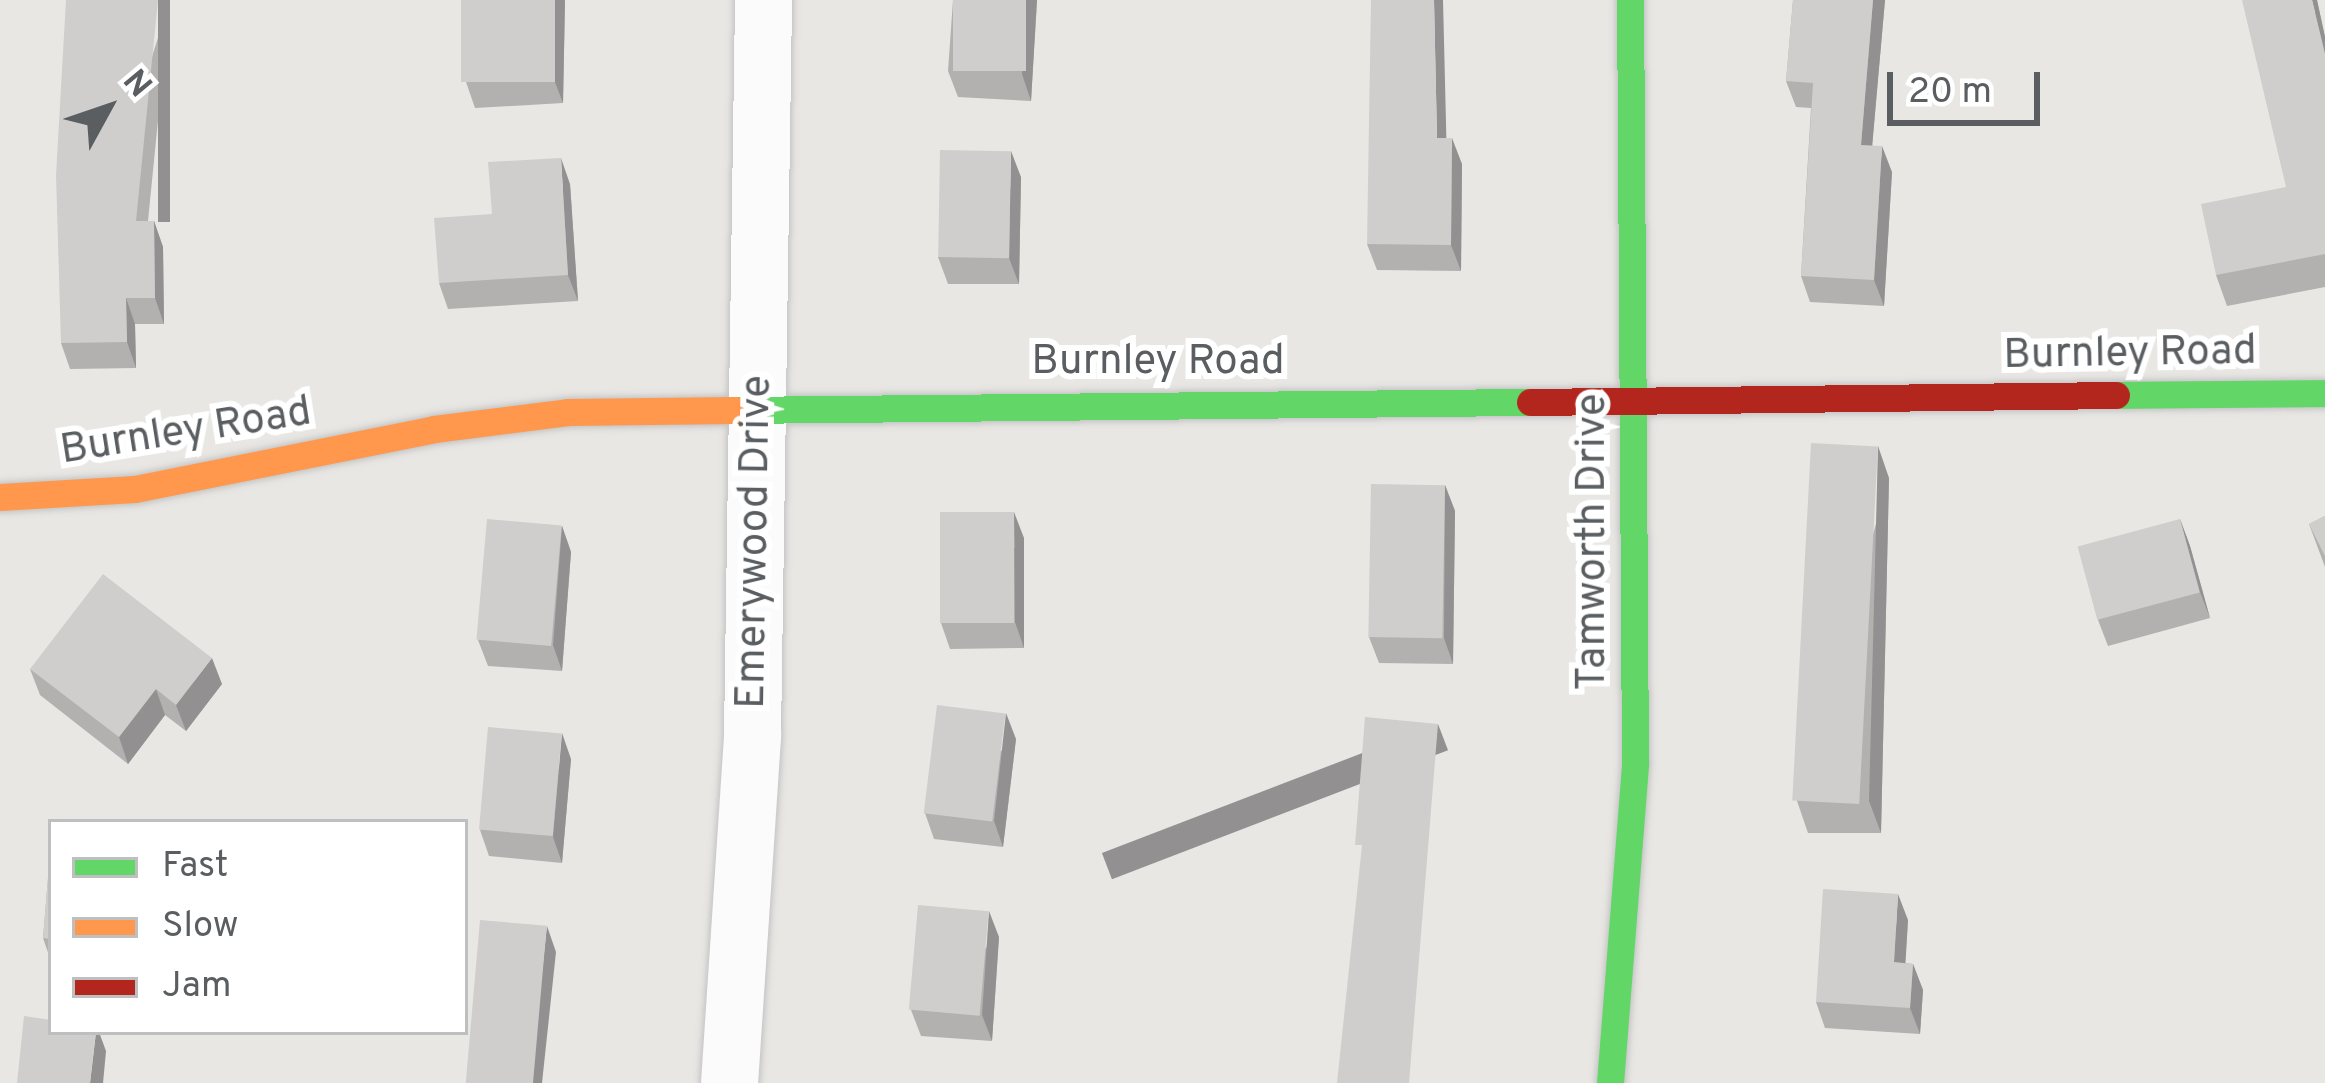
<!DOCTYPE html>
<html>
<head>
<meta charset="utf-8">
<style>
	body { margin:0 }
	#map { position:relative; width:2325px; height:1083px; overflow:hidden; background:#e9e7e4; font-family:Overpass,sans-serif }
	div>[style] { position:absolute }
	.roads { filter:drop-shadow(0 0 3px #c3c4c4) drop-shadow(0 0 3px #c3c4c4) }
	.street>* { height:57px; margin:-28.5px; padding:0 28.5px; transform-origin:28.5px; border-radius:28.5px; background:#fcfbfb }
	.fast>* { height:27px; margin:-13.5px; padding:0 13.5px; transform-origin:13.5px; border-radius:13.5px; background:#63d668 }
	.slow>* { height:27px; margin:-13.5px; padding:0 13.5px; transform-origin:13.5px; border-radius:13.5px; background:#ff974d }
	.jam>* { height:27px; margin:-13.5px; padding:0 13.5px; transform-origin:13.5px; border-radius:13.5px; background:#b3261e }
	.wall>* { inset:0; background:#b3b1b0 }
	.shaded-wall>* { inset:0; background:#929090; transform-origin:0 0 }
	.building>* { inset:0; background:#d0cecd; transform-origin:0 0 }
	span { translate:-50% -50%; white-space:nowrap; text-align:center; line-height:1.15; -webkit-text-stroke:12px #fff; paint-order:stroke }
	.street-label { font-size:42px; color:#5a5e61 }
	.legend { position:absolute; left:48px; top:819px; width:420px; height:216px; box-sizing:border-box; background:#fff; border:3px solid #bdbfc0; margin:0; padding:15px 21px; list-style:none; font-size:36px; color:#5a5e61 }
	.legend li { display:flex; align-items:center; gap:24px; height:60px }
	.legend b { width:60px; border:3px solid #bdbfc0 }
	.north { position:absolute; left:48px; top:48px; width:120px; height:120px; -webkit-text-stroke:9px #fff; paint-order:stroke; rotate:50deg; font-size:33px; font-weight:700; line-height:48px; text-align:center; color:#5a5e61 }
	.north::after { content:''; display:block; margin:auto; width:42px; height:54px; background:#5a5e61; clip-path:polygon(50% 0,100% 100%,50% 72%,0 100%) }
	.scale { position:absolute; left:1887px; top:72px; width:153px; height:54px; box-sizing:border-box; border:6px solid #5a5e61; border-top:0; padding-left:15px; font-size:36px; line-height:42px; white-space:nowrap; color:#5a5e61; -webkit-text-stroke:9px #fff; paint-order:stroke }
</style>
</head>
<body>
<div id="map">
	<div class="roads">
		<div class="street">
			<i style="left:729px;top:1083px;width:349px;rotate:-86.2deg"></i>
			<i style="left:752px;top:735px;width:735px;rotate:-89.14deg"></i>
		</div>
		<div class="fast">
			<i style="left:2116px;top:395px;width:209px;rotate:-0.5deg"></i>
			<i style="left:735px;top:410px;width:795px;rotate:-0.58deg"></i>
			<i style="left:1610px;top:1083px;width:320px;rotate:-85.5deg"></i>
			<i style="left:1635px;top:764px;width:764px;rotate:-90.37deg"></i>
		</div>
		<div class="slow">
			<i style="left:0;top:497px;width:135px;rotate:-3.4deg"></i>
			<i style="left:135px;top:489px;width:305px;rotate:-11.3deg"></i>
			<i style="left:434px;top:429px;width:135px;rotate:-7.2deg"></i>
			<i style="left:568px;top:412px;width:167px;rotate:-0.7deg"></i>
		</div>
		<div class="jam">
			<i style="left:1530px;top:402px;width:586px;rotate:-0.68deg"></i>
		</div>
	</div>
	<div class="wall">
		<i style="clip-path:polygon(170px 0,148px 221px,154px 221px,163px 247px,164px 324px,135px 324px,136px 368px,70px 369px,61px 343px)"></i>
		<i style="clip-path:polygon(461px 0,565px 0,563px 103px,475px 108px,466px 82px)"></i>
		<i style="clip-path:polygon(953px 0,1037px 0,1031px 101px,958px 97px,948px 71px)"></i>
		<i style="clip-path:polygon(1793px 0,1885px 0,1872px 145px,1892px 172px,1884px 306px,1810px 302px,1801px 276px,1811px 108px,1796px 107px,1786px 81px)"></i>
		<i style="clip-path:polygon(2317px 0,2325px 37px,2325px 287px,2227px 306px,2216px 275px,2286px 187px)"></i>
		<i style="clip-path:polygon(1446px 138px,1462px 164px,1461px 271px,1377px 270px,1367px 244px)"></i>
		<i style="clip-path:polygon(1021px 177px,1019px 284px,948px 284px,938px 257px)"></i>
		<i style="clip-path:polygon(570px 184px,578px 301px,448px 309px,439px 283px)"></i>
		<i style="clip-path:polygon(1889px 478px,1881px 833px,1808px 833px,1797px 801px)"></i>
		<i style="clip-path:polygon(1445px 485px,1455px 511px,1453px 664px,1379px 663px,1369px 637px)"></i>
		<i style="clip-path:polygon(2325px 516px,2325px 567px,2309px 524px)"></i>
		<i style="clip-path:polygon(2180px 519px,2190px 546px,2210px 618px,2108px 646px,2098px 620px)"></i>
		<i style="clip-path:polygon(562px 526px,571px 552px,562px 671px,488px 666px,478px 640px)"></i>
		<i style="clip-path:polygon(1024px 538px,1024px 648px,950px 649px,941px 623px)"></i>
		<i style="clip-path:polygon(30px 669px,222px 684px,186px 731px,165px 715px,128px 764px,40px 695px)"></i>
		<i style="clip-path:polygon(1016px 739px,1003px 847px,934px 839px,925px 813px)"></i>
		<i style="clip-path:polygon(571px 759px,562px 863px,489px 856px,480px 830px)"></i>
		<i style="clip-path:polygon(51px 842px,51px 961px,43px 938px)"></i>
		<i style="clip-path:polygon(1908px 920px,1905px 963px,1913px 964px,1923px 990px,1920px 1034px,1825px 1028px,1816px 1002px)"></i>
		<i style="clip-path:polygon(999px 937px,992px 1041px,921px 1036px,911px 1010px)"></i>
	</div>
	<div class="shaded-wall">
		<i style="left:158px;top:0;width:12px;height:222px"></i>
		<i style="clip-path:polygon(555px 0,565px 0,563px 103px,553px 77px)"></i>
		<i style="clip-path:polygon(1026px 0,1037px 0,1031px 101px,1022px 74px)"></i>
		<i style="clip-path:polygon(1434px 0,1443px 0,1447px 164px,1437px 138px)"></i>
		<i style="clip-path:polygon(1873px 0,1885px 0,1870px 171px,1861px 145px)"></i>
		<i style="clip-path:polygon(2312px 0,2317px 0,2325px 37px,2325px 54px)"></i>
		<i style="clip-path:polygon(1452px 138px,1462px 164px,1461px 271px,1451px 245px)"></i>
		<i style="clip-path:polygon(1882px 146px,1892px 172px,1884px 306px,1874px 280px)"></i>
		<i style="clip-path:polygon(1011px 151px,1021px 177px,1019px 284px,1009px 258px)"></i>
		<i style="clip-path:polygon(561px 158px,570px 184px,578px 301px,568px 275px)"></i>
		<i style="clip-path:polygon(154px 221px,163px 247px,164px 324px,155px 298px)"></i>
		<i style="clip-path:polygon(126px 298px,135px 324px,136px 368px,127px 342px)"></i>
		<i style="clip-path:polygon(1878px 446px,1889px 478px,1881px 833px,1869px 801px)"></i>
		<i style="clip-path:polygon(1445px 485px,1455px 511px,1453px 664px,1444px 638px)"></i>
		<i style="clip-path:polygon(1014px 512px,1024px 538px,1024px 648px,1015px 622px)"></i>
		<i style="clip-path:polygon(2180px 519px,2190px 546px,2210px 618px,2200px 592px)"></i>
		<i style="clip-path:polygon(562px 526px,571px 552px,562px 671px,553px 645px)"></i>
		<i style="clip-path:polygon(212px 658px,222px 684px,186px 731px,176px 705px)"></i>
		<i style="clip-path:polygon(156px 689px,165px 715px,128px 764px,119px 737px)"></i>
		<i style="clip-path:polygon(1006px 713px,1016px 739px,1003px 847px,994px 821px)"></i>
		<i style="left:1438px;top:724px;width:28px;height:360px;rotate:69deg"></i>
		<i style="clip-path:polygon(562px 733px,571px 759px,562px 863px,553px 837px)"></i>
		<i style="clip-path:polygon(1898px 894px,1908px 920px,1904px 988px,1894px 962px)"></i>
		<i style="clip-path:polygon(989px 911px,999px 937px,992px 1041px,982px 1015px)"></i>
		<i style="clip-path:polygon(547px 926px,556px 952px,542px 1083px,530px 1083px)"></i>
		<i style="clip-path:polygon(1913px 964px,1923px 990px,1920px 1034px,1910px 1008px)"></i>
		<i style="clip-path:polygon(96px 1032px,99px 1032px,106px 1051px,103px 1083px,90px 1083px)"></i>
	</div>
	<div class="building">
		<i style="clip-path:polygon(66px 0,158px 0,136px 221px,154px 221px,155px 298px,126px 298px,127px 342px,61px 343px,56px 175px)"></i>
		<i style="left:461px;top:0;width:94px;height:82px"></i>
		<i style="left:953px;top:0;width:73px;height:71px"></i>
		<i style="clip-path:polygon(1371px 0,1434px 0,1437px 138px,1452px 138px,1451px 245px,1367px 244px)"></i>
		<i style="clip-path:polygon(1793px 0,1873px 0,1861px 145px,1882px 146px,1874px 280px,1801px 276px,1813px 83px,1786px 81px)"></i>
		<i style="clip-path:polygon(2242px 0,2312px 0,2325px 54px,2325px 254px,2216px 275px,2201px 204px,2286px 187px)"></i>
		<i style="left:940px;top:150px;width:71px;height:107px;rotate:1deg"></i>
		<i style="clip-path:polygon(561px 158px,568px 275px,439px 283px,434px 218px,492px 214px,488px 162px)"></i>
		<i style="left:1811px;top:443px;width:67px;height:358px;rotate:3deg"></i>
		<i style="left:1371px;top:484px;width:74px;height:153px;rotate:1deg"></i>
		<i style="left:940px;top:512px;width:74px;height:111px"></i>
		<i style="clip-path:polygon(2325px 516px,2325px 556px,2309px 524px)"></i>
		<i style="left:487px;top:519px;width:75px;height:121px;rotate:5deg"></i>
		<i style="left:2180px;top:519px;width:76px;height:106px;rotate:75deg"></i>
		<i style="clip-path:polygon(103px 574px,212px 658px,176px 705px,156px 689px,119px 737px,30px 669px)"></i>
		<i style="left:937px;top:705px;width:69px;height:109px;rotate:7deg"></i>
		<i style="clip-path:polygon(1365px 717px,1438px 724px,1409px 1083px,1337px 1083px,1362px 845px,1355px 845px)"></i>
		<i style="left:488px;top:727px;width:74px;height:103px;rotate:5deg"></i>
		<i style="clip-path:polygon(51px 842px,51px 939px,43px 938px)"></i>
		<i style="clip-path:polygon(1823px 889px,1898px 894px,1894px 962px,1913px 964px,1910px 1008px,1816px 1002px)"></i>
		<i style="left:918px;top:905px;width:71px;height:105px;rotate:5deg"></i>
		<i style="left:480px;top:920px;width:67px;height:164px;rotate:5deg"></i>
		<i style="clip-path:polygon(24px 1016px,51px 1020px,51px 1032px,96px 1032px,90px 1083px,17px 1083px)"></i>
	</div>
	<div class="street-label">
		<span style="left:2130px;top:355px;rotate:-1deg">Burnley Road</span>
		<span style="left:1158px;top:363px">Burnley Road</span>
		<span style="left:186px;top:433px;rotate:-9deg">Burnley Road</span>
		<span style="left:756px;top:542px;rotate:-89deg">Emerywood Drive</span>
		<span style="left:1594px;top:542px;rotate:-90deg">Tamworth Drive</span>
	</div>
	<ul class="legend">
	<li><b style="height:15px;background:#63d668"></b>Fast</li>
	<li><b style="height:15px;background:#ff974d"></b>Slow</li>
	<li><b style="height:15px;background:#b3261e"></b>Jam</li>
	</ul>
	<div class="north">N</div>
	<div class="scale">20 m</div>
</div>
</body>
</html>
